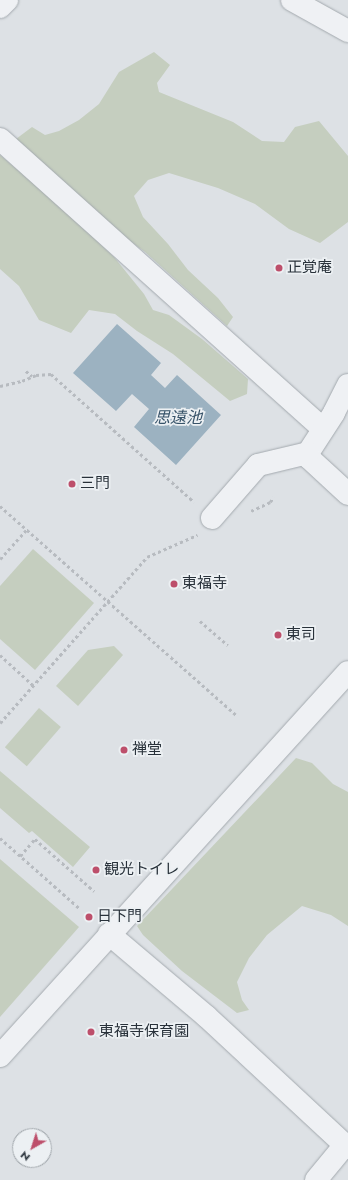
<!DOCTYPE html>
<html>
<head>
<meta charset="utf-8">
<style>
	body { margin:0 }
	#map { position:relative; width:348px; height:1180px; overflow:hidden; background:#dde1e5; font-family:Jost,"Noto Sans JP",sans-serif }
	div>[style] { position:absolute }
	.green>* { inset:0; background:#c5cebf; transform-origin:0 0 }
	.water>* { inset:0; background:#9cb2c1 }
	.path>* { height:2.5px; margin-top:-1.25px; transform-origin:0; background:repeating-linear-gradient(90deg,#b7bbc0 0 3px,transparent 0 6px) }
	.roads { filter:drop-shadow(0 0 1px #a3a9ae) drop-shadow(0 0 1px #a3a9ae) }
	.minor>* { height:22px; margin:-11px; padding:0 11px; transform-origin:11px; border-radius:11px; background:#eff1f4 }
	.dots>* { width:11px; height:11px; translate:-50% -50%; box-sizing:border-box; border:2px solid #ecf0f3; border-radius:50% }
	span { translate:-50% -50%; white-space:nowrap; text-align:center; line-height:1.15; -webkit-text-stroke:3.5px #ecf0f3; paint-order:stroke }
	.poi-label { font-size:15px; color:#28313a }
	.left { translate:0 -50%; text-align:left }
	.water-label { font-size:16px; color:#375369; font-style:italic }
	.north { position:absolute; left:12px; top:1128px; width:40px; height:40px; box-sizing:border-box; background:#ecf0f3; border:1px solid #9ea4a9; border-radius:50%; rotate:219deg; font-size:11px; font-weight:700; line-height:16px; text-align:center; color:#28313a }
	.north::after { content:''; display:block; margin:auto; width:14px; height:18px; background:#bd4f6b; clip-path:polygon(50% 0,100% 100%,50% 72%,0 100%) }
</style>
</head>
<body>
<div id="map">
	<div class="green">
		<i style="clip-path:polygon(154px 52px,170px 65px,157px 83px,159px 92px,233px 122px,262px 141px,284px 142px,295px 127px,319px 121px,348px 156px,348px 222px,320px 243px,289px 229px,255px 204px,218px 188px,169px 173px,148px 180px,134px 196px,143px 217px,168px 244px,188px 270px,218px 298px,233px 317px,227px 326px,145px 252px,108px 225px,16px 139px,32px 127px,45px 135px,59px 131px,79px 120px,99px 104px,119px 72px)"></i>
		<i style="clip-path:polygon(0 155px,58px 204px,114px 257px,144px 294px,153px 310px,169px 315px,202px 339px,248px 379px,247px 394px,230px 401px,173px 354px,137px 331px,115px 314px,89px 310px,71px 333px,39px 320px,19px 286px,0 269px)"></i>
		<i style="clip-path:polygon(33px 549px,94px 603px,35px 670px,0 639px,0 586px)"></i>
		<i style="clip-path:polygon(114px 646px,123px 655px,78px 706px,56px 686px,88px 650px)"></i>
		<i style="left:39px;top:708px;width:29px;height:52px;rotate:41deg"></i>
		<i style="clip-path:polygon(296px 758px,312px 763px,333px 784px,348px 792px,348px 926px,331px 915px,302px 906px,267px 935px,249px 958px,237px 982px,242px 1000px,249px 1010px,237px 1013px,182px 971px,143px 935px,137px 926px)"></i>
		<i style="clip-path:polygon(0 771px,90px 847px,73px 867px,32px 831px,29px 833px,0 808px)"></i>
		<i style="clip-path:polygon(0 859px,79px 927px,0 1017px)"></i>
	</div>
	<div class="water">
		<i style="clip-path:polygon(117px 324px,161px 363px,151px 375px,165px 388px,177px 375px,221px 415px,176px 465px,134px 427px,149px 409px,132px 394px,116px 411px,73px 373px)"></i>
	</div>
	<div class="path">
		<i style="left:26px;top:371px;width:8px;rotate:40deg"></i>
		<i style="left:0;top:386px;width:23px;rotate:-13deg"></i>
		<i style="left:22px;top:381px;width:15px;rotate:-23deg"></i>
		<i style="left:36px;top:375px;width:15px;rotate:-4deg"></i>
		<i style="left:51px;top:374px;width:192px;rotate:41.8deg"></i>
		<i style="left:0;top:506px;width:315px;rotate:41.5deg"></i>
		<i style="left:251px;top:511px;width:21px;rotate:-25deg"></i>
		<i style="left:270px;top:502px;width:6px;rotate:-51deg"></i>
		<i style="left:0;top:559px;width:39px;rotate:-48deg"></i>
		<i style="left:200px;top:621px;width:37px;rotate:41deg"></i>
		<i style="left:0;top:655px;width:46px;rotate:42.4deg"></i>
		<i style="left:0;top:723px;width:222px;rotate:-48.5deg"></i>
		<i style="left:147px;top:557px;width:55px;rotate:-23.7deg"></i>
		<i style="left:0;top:838px;width:106px;rotate:41.5deg"></i>
		<i style="left:20px;top:856px;width:23px;rotate:-49deg"></i>
		<i style="left:35px;top:839px;width:79px;rotate:41.4deg"></i>
	</div>
	<div class="roads">
		<div class="minor">
			<i style="left:292px;top:0;width:64px;rotate:29deg"></i>
			<i style="left:0;top:7px;width:10px;rotate:-45deg"></i>
			<i style="left:0;top:139px;width:434px;rotate:41.9deg"></i>
			<i style="left:348px;top:385px;width:31px;rotate:117deg"></i>
			<i style="left:334px;top:413px;width:48px;rotate:123deg"></i>
			<i style="left:308px;top:453px;width:5px;rotate:79deg"></i>
			<i style="left:309px;top:458px;width:53px;rotate:42.7deg"></i>
			<i style="left:212px;top:518px;width:70px;rotate:-49deg"></i>
			<i style="left:258px;top:465px;width:51px;rotate:-13.5deg"></i>
			<i style="left:109px;top:934px;width:127px;rotate:40.2deg"></i>
			<i style="left:206px;top:1016px;width:194px;rotate:42.9deg"></i>
			<i style="left:0;top:1056px;width:518px;rotate:-47.82deg"></i>
			<i style="left:316px;top:1180px;width:45px;rotate:-50.4deg"></i>
		</div>
	</div>
	<div class="dots">
		<i style="left:279px;top:268px;background:#bd4f6b"></i>
		<i style="left:72px;top:484px;background:#bd4f6b"></i>
		<i style="left:174px;top:584px;background:#bd4f6b"></i>
		<i style="left:278px;top:635px;background:#bd4f6b"></i>
		<i style="left:124px;top:750px;background:#bd4f6b"></i>
		<i style="left:96px;top:870px;background:#bd4f6b"></i>
		<i style="left:89px;top:917px;background:#bd4f6b"></i>
		<i style="left:91px;top:1032px;background:#bd4f6b"></i>
	</div>
	<div class="poi-label">
		<span class="left" style="left:287px;top:268px">正覚庵</span>
		<span class="left" style="left:80px;top:484px">三門</span>
		<span class="left" style="left:182px;top:584px">東福寺</span>
		<span class="left" style="left:286px;top:635px">東司</span>
		<span class="left" style="left:132px;top:750px">禅堂</span>
		<span class="left" style="left:104px;top:870px">観光トイレ</span>
		<span class="left" style="left:97px;top:917px">日下門</span>
		<span class="left" style="left:99px;top:1032px">東福寺保育園</span>
	</div>
	<div class="water-label">
		<span style="left:178px;top:418px">思遠池</span>
	</div>
	<div class="north">N</div>
</div>
</body>
</html>
